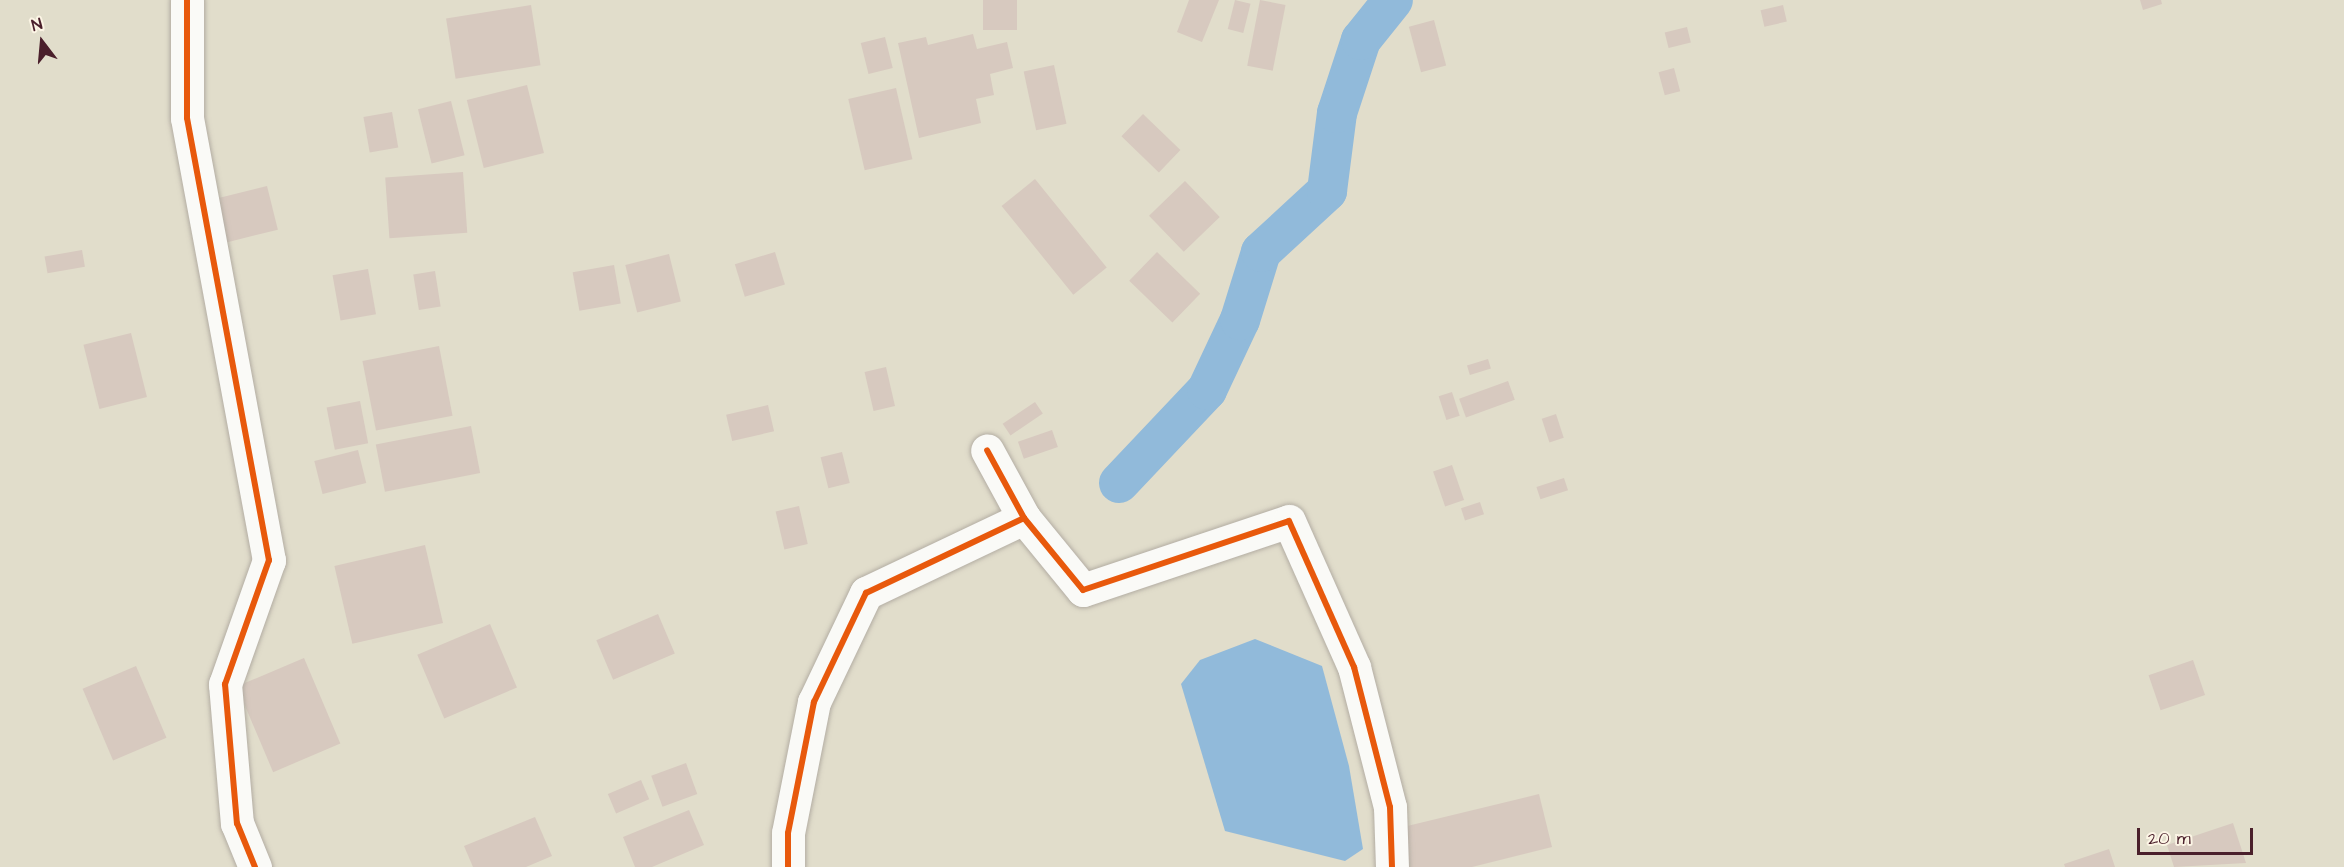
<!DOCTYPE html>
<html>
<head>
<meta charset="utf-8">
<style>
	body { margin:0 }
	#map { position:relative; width:2344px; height:867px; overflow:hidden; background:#e1ddcb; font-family:"Architects Daughter",sans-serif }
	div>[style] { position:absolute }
	.water>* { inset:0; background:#91bada }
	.canal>* { height:40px; margin:-20px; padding:0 20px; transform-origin:20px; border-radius:20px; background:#91bada }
	.building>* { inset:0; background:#d7c9bf; transform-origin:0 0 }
	.roads { filter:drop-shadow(0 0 2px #b3ada3) drop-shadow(0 0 2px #b3ada3) }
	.minor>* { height:33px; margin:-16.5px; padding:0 16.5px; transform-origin:16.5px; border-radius:16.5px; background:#fafaf7 }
	.cycleway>* { height:6px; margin:-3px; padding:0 3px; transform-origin:3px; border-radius:3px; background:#e8590c }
	span { translate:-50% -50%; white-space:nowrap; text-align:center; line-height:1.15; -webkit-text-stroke:6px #fcf5e5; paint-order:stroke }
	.north { position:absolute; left:12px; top:12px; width:60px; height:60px; -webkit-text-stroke:4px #fcf5e5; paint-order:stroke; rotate:344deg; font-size:16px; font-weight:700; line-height:24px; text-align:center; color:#4a1f2b }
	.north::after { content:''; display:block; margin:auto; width:21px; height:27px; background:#4a1f2b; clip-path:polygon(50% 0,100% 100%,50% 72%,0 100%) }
	.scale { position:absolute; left:2137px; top:828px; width:116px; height:27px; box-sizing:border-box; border:3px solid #4a1f2b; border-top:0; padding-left:8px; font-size:18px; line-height:21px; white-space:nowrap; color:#4a1f2b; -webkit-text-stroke:4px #fcf5e5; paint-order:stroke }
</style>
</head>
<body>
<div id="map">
	<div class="water">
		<i style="clip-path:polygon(1255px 639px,1322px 666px,1349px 766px,1363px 849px,1345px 861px,1225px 831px,1181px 684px,1200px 660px)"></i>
	</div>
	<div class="canal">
		<i style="left:1119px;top:483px;width:128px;rotate:-46.6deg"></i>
		<i style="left:1207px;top:390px;width:77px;rotate:-64.8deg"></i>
		<i style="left:1240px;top:320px;width:71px;rotate:-72.8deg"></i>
		<i style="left:1261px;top:252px;width:90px;rotate:-42.7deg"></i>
		<i style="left:1327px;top:191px;width:79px;rotate:-82.7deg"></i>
		<i style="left:1337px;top:113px;width:77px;rotate:-71.8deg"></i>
		<i style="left:1361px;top:40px;width:51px;rotate:-51.3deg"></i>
	</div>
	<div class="building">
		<i style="left:983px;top:0;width:34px;height:30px"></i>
		<i style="clip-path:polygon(1189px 0,1219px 0,1202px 42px,1177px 32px)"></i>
		<i style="left:1235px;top:0;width:16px;height:30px;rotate:14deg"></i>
		<i style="left:1260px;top:0;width:26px;height:67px;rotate:11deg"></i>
		<i style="clip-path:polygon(2140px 0,2161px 0,2162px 4px,2143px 10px)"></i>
		<i style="left:531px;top:5px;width:61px;height:86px;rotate:81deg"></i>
		<i style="left:1783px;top:5px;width:17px;height:23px;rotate:77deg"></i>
		<i style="left:1434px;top:20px;width:47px;height:26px;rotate:75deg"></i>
		<i style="left:1687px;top:27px;width:16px;height:23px;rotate:76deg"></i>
		<i style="clip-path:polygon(973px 34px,977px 49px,1007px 42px,1013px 68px,990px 74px,994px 95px,976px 99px,981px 123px,919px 138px,898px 43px,926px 37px,928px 45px)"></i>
		<i style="left:885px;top:37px;width:32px;height:25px;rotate:76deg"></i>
		<i style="left:1054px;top:65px;width:60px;height:31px;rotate:78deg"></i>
		<i style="left:1674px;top:68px;width:24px;height:16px;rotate:75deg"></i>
		<i style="left:527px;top:85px;width:70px;height:62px;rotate:76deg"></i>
		<i style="left:896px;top:88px;width:73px;height:49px;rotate:77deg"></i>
		<i style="left:451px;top:101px;width:56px;height:34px;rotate:76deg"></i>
		<i style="left:392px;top:112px;width:36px;height:29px;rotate:80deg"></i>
		<i style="left:1143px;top:114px;width:52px;height:31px;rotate:44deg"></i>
		<i style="left:463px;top:172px;width:61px;height:78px;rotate:86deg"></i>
		<i style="left:1035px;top:179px;width:114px;height:43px;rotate:51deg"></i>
		<i style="left:1185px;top:181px;width:50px;height:50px;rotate:46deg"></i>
		<i style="left:267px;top:186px;width:45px;height:56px;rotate:76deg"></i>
		<i style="left:82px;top:250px;width:17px;height:38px;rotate:80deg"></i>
		<i style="left:775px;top:252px;width:34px;height:42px;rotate:73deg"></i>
		<i style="left:1157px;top:252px;width:60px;height:40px;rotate:44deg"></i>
		<i style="left:669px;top:254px;width:49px;height:45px;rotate:76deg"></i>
		<i style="left:614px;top:265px;width:39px;height:42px;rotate:80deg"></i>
		<i style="left:368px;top:269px;width:46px;height:36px;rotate:80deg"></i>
		<i style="left:435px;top:271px;width:36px;height:22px;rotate:81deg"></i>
		<i style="left:131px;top:333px;width:66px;height:49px;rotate:76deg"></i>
		<i style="left:439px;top:346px;width:71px;height:78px;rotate:79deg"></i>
		<i style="left:1488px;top:359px;width:10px;height:22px;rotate:73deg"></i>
		<i style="left:886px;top:367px;width:40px;height:22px;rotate:77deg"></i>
		<i style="left:1508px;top:381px;width:20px;height:52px;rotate:70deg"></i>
		<i style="left:1452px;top:392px;width:25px;height:14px;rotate:72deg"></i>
		<i style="left:360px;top:401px;width:43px;height:34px;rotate:79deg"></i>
		<i style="left:1035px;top:402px;width:14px;height:39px;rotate:56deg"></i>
		<i style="left:768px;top:405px;width:27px;height:43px;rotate:77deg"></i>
		<i style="left:1556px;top:414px;width:25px;height:15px;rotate:72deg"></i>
		<i style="left:471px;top:426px;width:48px;height:97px;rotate:79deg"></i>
		<i style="left:1052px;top:430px;width:18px;height:36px;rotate:71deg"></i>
		<i style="left:358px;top:450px;width:34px;height:45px;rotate:76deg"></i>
		<i style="left:842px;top:452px;width:32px;height:22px;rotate:76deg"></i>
		<i style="left:1452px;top:465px;width:37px;height:20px;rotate:71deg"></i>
		<i style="left:1564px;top:478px;width:13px;height:29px;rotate:72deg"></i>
		<i style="left:1480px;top:502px;width:13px;height:20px;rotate:72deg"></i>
		<i style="left:799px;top:506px;width:39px;height:24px;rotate:77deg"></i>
		<i style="left:425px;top:545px;width:80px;height:93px;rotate:77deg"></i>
		<i style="left:658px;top:614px;width:43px;height:67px;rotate:67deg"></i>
		<i style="left:490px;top:624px;width:69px;height:79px;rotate:67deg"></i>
		<i style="left:304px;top:658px;width:93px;height:73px;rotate:67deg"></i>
		<i style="left:2193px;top:660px;width:37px;height:47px;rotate:71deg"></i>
		<i style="left:136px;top:666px;width:78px;height:58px;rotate:67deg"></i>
		<i style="left:686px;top:763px;width:33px;height:37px;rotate:70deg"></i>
		<i style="left:641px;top:780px;width:21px;height:36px;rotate:67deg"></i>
		<i style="clip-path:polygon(1539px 794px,1552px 847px,1472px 867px,1409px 867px,1399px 828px)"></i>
		<i style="clip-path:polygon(689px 810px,704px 845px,652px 867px,635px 867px,623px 837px)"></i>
		<i style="clip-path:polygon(535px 817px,552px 856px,526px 867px,473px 867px,464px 846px)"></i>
		<i style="clip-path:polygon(2233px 823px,2246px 863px,2174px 867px,2167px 845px)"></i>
		<i style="clip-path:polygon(2109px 849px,2115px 867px,2065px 867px,2064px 864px)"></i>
	</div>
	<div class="roads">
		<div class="minor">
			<i style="left:187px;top:0;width:118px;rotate:90deg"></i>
			<i style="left:187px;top:118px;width:450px;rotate:79.5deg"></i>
			<i style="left:269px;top:560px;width:132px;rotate:109.5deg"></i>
			<i style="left:225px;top:684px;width:140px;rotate:85.1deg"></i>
			<i style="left:237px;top:823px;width:48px;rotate:67.8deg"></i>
			<i style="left:1024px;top:518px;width:93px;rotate:50.7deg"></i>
			<i style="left:1083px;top:590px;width:217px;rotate:-18.5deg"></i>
			<i style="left:1289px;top:521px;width:160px;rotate:66deg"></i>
			<i style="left:1354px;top:667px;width:145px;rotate:75.6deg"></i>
			<i style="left:1390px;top:807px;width:60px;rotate:88.1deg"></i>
			<i style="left:788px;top:867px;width:34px;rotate:-90deg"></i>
			<i style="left:788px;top:833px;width:134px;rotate:-78.8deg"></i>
			<i style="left:814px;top:702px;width:121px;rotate:-64.5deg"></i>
			<i style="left:866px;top:593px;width:175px;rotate:-25.4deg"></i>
			<i style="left:1024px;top:518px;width:77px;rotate:-118.6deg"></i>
		</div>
	</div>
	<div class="cycleway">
		<i style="left:187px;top:0;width:118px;rotate:90deg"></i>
		<i style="left:187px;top:118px;width:450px;rotate:79.5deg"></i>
		<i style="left:269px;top:560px;width:132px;rotate:109.5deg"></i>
		<i style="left:225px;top:684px;width:140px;rotate:85.1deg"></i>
		<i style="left:237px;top:823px;width:48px;rotate:67.8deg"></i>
		<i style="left:1024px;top:518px;width:93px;rotate:50.7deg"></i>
		<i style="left:1083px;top:590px;width:217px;rotate:-18.5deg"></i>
		<i style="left:1289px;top:521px;width:160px;rotate:66deg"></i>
		<i style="left:1354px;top:667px;width:145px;rotate:75.6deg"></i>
		<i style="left:1390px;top:807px;width:60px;rotate:88.1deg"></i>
		<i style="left:788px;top:867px;width:34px;rotate:-90deg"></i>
		<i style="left:788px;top:833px;width:134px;rotate:-78.8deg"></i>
		<i style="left:814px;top:702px;width:121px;rotate:-64.5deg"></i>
		<i style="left:866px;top:593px;width:175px;rotate:-25.4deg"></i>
		<i style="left:1024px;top:518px;width:77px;rotate:-118.6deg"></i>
	</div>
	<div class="north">N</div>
	<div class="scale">20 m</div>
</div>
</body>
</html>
